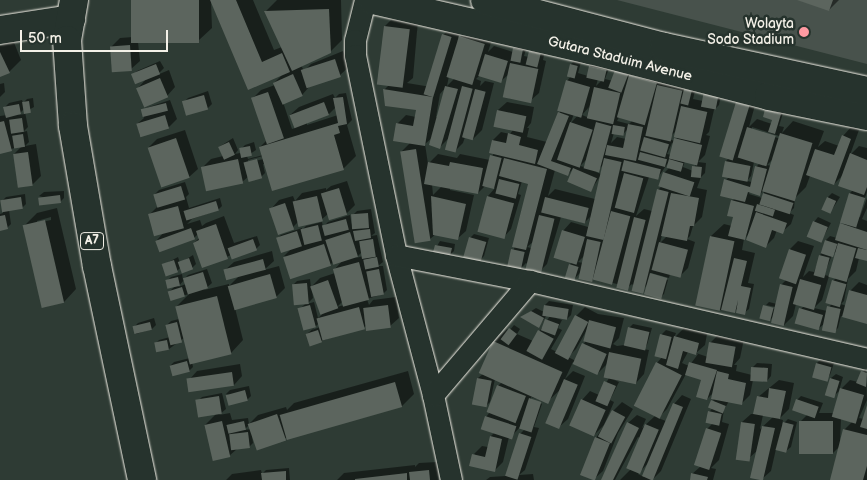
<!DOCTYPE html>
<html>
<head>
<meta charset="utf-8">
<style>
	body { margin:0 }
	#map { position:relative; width:867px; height:480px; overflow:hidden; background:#2e3b34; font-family:"Balsamiq Sans",sans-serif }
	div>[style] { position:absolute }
	.green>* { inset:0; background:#48524c }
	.shadow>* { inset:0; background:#0007 }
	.building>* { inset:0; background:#5c655e; transform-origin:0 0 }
	.roads { filter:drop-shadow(0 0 1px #f4f1e8) drop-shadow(0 0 1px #f4f1e8) }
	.minor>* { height:21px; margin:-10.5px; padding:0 10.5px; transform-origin:10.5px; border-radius:10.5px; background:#26332d }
	.secondary>* { height:28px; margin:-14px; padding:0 14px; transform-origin:14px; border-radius:14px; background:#26332d }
	.primary>* { height:28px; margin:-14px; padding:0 14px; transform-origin:14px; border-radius:14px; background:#26332d }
	.dots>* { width:14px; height:14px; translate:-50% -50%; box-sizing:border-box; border:2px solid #26332d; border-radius:50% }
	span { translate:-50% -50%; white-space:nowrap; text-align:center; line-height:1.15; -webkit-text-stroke:5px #26332d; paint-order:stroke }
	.shield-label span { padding:1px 4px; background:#26332d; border:1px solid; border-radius:4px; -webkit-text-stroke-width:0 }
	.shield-label { font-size:12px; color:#f4f1e8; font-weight:700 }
	.poi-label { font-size:14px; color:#f4f1e8 }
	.right { translate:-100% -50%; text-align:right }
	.street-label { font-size:14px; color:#f4f1e8 }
	.scale { position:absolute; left:20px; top:30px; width:148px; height:22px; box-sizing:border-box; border:2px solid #f4f1e8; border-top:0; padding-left:6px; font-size:15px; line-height:18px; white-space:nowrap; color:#f4f1e8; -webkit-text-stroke:4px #26332d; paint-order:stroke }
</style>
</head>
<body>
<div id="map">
	<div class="green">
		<i style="clip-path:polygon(617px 0,867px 0,867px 64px)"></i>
	</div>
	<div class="shadow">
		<i style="clip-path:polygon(evenodd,133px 0,253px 0,274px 50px,282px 47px,266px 11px,277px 0,341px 0,342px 40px,330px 52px,301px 65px,304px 71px,311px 64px,343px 51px,349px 67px,340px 75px,309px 87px,302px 95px,283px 102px,292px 129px,295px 128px,290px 115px,299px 107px,333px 94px,335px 98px,339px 94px,346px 93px,352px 120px,347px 125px,356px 156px,344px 168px,273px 190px,265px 164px,263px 164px,265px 173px,261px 177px,248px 177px,242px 182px,203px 167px,211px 159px,223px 156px,219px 147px,233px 138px,238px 150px,235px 154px,240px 153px,242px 155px,241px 149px,245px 145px,254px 142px,256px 150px,247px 156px,248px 159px,263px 155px,260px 147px,267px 140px,253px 98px,261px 90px,275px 85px,274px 83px,282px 75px,248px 88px,211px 1px,212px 28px,199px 40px,138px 42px,140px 61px,131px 69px,111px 47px,120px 38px,133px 37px,133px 0,336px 107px,338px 115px,307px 125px,307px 123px,329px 114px,336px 107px,133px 0,263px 156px,264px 159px,248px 162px,248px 160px,263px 156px)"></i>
		<i style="clip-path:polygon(799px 0,839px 0,829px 10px)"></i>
		<i style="clip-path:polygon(evenodd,393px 18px,418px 20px,413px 78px,407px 83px,431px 87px,443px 35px,452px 27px,460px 29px,458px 39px,469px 28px,493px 36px,488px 52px,494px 46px,513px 52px,518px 44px,527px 46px,524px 56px,529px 57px,534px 47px,545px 50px,543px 60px,546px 61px,539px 93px,530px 101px,509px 74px,500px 82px,480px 75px,476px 79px,481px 81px,480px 86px,485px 81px,494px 83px,482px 130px,473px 139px,465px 137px,463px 143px,455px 151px,448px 139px,440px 147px,432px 138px,425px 144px,428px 164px,438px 154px,457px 158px,460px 154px,490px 160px,494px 153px,493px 140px,501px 132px,510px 134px,513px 130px,498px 110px,507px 102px,534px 107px,531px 123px,527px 128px,529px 128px,527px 137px,547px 142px,561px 110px,567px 81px,571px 76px,571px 64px,575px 60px,581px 62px,578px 73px,588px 76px,590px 66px,594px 62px,610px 66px,605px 79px,613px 81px,616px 71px,631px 71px,629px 77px,639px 67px,696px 87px,693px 99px,703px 101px,722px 90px,719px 105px,714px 110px,709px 132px,706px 135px,710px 136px,705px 155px,698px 162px,706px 163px,705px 173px,701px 177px,697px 188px,707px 190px,702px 217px,693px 226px,690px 236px,687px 239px,695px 242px,688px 268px,679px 277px,670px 274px,669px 278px,651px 273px,651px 275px,668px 280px,664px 294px,660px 298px,647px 285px,640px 292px,632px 284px,626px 289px,617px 284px,596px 279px,597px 275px,591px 281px,580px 273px,575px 278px,570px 264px,573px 262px,563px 231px,571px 222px,588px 227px,590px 217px,584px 223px,561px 217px,547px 264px,538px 273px,526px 263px,520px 269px,508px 266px,515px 246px,529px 183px,522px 181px,518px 194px,521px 195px,511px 229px,503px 238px,488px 196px,495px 188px,485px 186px,478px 193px,450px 188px,450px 190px,474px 195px,466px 231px,457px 239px,436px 234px,430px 239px,401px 152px,410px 143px,397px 124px,406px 115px,416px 117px,417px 109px,384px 90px,389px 85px,385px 26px,393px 18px,449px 76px,455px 78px,447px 86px,449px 76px,393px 18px,598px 79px,602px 80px,596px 86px,598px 79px,393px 18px,446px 87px,438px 117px,436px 117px,440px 94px,446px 87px,393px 18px,589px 107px,587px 117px,582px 115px,589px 107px,393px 18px,574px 114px,578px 115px,570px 124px,574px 114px,393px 18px,619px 117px,632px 121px,629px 124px,617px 121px,619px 117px,393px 18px,628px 129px,626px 139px,617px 137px,611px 143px,614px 133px,622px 135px,628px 129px,393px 18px,677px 130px,678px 136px,675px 141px,668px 139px,677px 130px,393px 18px,672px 143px,674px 144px,671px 155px,667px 154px,672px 143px,393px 18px,587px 159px,584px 167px,580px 166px,587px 159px,393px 18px,670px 160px,670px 167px,664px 173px,662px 186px,658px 190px,652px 211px,644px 209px,636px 216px,649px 177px,657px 179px,670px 160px,393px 18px,685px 161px,696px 164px,693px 171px,683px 167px,685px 161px,393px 18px,604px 164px,601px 174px,596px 172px,604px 164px,393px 18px,574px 168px,569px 181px,591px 190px,601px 175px,595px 199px,555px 189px,548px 196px,555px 170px,568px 174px,574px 168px,393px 18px,432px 184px,442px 186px,433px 195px,432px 184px,393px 18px,662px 235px,667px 236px,660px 243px,662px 235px,393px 18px,533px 242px,531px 248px,527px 247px,533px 242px,393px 18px,584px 256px,583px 263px,578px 262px,584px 256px)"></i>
		<i style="clip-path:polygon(13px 40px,21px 60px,9px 72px,0 76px,0 46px)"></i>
		<i style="clip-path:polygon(160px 61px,164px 68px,157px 75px,169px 70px,175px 87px,167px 96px,138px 88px,147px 78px,133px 75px,137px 71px)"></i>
		<i style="clip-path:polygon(4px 83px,5px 92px,0 97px,0 84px)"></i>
		<i style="clip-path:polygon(208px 91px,212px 104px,208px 108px,188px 114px,184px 102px,188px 98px)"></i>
		<i style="clip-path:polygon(evenodd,746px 95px,757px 98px,749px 127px,757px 119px,772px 124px,773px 119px,766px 110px,770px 106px,784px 110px,779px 126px,784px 127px,782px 133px,793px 121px,824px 131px,818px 147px,825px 141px,839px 146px,843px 136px,851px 127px,859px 130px,850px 155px,859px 146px,867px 148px,867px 192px,858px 217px,860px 217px,867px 198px,867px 208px,862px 219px,867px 221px,867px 260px,859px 258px,856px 271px,848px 279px,844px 301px,841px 304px,846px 306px,850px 291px,859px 282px,867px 285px,867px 323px,841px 316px,838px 328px,834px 332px,824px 324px,818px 329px,801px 309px,804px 306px,796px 304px,793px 316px,784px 325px,774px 316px,770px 320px,765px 306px,780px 310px,780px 308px,766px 305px,769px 302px,777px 304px,781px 285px,787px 279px,780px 277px,790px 249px,798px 241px,814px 246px,803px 277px,809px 271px,814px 272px,826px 240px,830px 236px,837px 238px,844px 222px,850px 193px,853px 190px,843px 175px,834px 184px,810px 176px,806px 187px,795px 198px,794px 208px,789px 213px,794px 215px,791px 224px,782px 232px,777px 230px,774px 238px,766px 246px,749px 234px,744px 239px,742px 250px,755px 253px,748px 283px,754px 284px,749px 309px,744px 313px,738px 308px,734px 312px,720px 310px,711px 236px,724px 224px,732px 226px,735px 212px,732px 201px,735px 198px,726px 180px,729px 177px,726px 161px,729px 158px,737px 103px,746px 95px,752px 127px,782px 137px,781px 139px,752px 130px,752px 127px,746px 95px,774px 158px,771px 166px,767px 165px,774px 158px,746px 95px,754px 162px,760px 163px,756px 167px,752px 182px,747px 181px,751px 176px,754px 162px,746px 95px,765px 189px,762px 198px,749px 194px,750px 192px,760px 194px,765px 189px,746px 95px,837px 251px,837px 277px,833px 281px,832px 303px,827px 311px,814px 308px,822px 300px,829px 276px,824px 275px,832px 255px,837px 251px)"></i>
		<i style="clip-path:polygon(evenodd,33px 98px,34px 107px,25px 112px,28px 127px,23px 132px,27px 131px,29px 142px,25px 146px,36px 144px,41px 176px,32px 185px,14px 154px,22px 146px,0 152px,0 116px,7px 115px,5px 107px,9px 103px,22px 100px,23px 103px,27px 99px,33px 98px,24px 109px,25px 114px,18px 115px,24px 109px)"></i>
		<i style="clip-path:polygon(170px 100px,177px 119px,169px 127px,140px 136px,137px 124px,144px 118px,142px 112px,146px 108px)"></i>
		<i style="clip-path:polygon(185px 130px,198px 169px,189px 177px,148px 148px,157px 139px)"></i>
		<i style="clip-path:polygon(347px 181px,355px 205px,346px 214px,328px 214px,322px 219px,298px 222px,293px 227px,271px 209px,279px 200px,293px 196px,295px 201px,302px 193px,326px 188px,326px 190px,331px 186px)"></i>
		<i style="clip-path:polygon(185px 182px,189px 194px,186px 197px,189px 208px,220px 198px,222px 206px,218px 210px,192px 219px,187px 224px,200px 220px,202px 226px,206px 223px,224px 216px,234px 243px,257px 236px,260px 245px,256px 249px,231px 255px,203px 267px,194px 243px,199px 238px,198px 234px,194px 238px,157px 240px,164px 232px,149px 215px,158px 206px,155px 194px,159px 190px)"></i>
		<i style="clip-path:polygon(64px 191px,64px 198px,60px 202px,39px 196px,44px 192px)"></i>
		<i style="clip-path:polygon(832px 193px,840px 197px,830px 213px,828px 197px)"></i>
		<i style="clip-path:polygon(25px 194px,26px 204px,22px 208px,9px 210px,11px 224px,7px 228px,0 229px,0 214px,3px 213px,2px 201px,6px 197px)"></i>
		<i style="clip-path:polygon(evenodd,57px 208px,76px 289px,64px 302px,44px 307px,24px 226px,37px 213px,57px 208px,51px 217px,51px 220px,37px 223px,37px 221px,51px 217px)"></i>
		<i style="clip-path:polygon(evenodd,371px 209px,375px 233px,371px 236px,377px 235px,383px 262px,378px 266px,383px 266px,387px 290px,383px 294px,367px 299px,369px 305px,373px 300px,396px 297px,399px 318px,390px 326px,367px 326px,321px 341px,307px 334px,315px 327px,299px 310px,306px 303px,293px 285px,297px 281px,310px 279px,311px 287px,320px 278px,335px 273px,334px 270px,343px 260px,333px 262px,330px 265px,284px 256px,293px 247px,277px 239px,281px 235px,302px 228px,302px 230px,306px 226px,322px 222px,323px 227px,328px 222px,350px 215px,352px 225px,353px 215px,357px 211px,371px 209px,362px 252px,363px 256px,356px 258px,362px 252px,371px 209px,312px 289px,326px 311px,318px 318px,314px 302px,307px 304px,313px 298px,312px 289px,371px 209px,343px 301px,344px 305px,337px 307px,343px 301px,371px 209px,319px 323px,320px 327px,312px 330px,319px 323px)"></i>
		<i style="clip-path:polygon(818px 217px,831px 223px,821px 241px,814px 222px)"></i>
		<i style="clip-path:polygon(474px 234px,489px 238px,484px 256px,480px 260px,470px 238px)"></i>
		<i style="clip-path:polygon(440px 241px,455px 244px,454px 251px,450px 255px,434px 251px)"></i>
		<i style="clip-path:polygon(evenodd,272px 251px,274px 261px,264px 270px,279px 266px,285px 288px,276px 297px,235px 308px,243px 340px,231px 353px,192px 362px,193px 367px,189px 371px,170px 366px,174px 362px,190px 358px,184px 338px,169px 349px,155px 344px,159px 340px,170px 337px,167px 325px,171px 321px,179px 319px,176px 307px,189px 294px,171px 299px,169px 292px,175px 286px,167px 281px,171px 277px,182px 274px,183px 280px,188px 275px,207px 269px,212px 283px,204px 290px,229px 284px,229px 286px,238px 277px,225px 270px,234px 262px,272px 251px,184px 280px,186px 284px,178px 287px,184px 280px)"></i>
		<i style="clip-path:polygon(193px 255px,196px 264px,192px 268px,181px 267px,177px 271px,163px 265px,178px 257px,180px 263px)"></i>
		<i style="clip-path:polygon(evenodd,549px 301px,573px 305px,571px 315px,567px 319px,556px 318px,562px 320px,558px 328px,562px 330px,551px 349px,557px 352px,576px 316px,585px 307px,598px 314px,624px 318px,619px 338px,613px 344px,617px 346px,624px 345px,629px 328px,633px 324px,652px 328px,647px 345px,643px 349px,649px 350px,644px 374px,636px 383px,614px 380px,619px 382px,610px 400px,614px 402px,604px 425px,594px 435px,582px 400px,590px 391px,599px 395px,609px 378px,608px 363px,598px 373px,573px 362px,565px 379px,573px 371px,585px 376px,568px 419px,559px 427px,561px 389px,547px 402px,531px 397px,531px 400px,542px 404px,534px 427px,539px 428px,525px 470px,519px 475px,533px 474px,534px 480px,486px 480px,490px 477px,506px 476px,520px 434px,525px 429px,520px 427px,511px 437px,509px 437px,503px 462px,494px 471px,474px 454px,482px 446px,488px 447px,491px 436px,495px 432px,486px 417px,490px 412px,498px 386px,502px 382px,495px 379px,490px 402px,486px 406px,478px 378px,483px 374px,494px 342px,507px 329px,509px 331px,514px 325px,520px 329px,517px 334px,533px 341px,550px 316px,547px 315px,539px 326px,522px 317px,536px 308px,544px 312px,545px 305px,549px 301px,588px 328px,585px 342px,576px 361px,568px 357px,576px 349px,588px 328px)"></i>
		<i style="clip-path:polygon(154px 318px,156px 325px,152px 329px,136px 334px,134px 327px,138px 323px)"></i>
		<i style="clip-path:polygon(evenodd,684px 328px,707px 334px,705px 345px,696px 353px,708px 357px,710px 343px,719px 334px,744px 339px,740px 358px,734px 365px,737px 365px,736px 371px,752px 375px,753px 367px,757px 363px,772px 364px,771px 376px,767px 381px,753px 380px,750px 395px,741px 404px,729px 401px,724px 410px,722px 422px,729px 424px,719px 460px,711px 468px,716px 469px,713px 480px,691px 480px,692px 474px,701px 466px,707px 429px,713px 423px,709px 412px,713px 408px,714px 392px,707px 399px,703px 379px,686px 374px,667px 409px,658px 418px,666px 421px,674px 404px,682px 395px,691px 399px,661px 471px,652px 480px,620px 480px,631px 469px,640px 438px,638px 437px,615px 480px,602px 480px,628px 423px,637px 415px,646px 419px,642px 428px,655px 416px,657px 363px,662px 357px,662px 334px,666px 330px,676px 333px,674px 338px,684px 328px,688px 352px,698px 354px,689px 366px,682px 363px,688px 352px,684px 328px,650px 461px,644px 477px,638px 474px,650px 461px)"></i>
		<i style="clip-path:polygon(821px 359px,834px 363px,830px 375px,826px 379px,817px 363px)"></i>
		<i style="clip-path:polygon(240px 364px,242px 376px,234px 385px,189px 380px,197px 371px)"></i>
		<i style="clip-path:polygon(evenodd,866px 367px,867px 400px,859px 418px,864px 419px,867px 408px,867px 480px,831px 480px,841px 445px,832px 454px,800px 422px,808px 414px,797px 400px,801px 396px,823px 403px,819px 413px,833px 413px,841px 389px,834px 396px,831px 378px,836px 374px,843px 377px,839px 391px,850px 380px,858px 382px,866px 367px,841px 419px,852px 422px,844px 430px,840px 442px,841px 419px)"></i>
		<i style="clip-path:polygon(evenodd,408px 371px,414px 394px,402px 406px,285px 438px,252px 435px,253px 443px,249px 447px,237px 449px,229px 456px,205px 425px,216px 414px,198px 401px,202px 397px,222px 393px,226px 409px,219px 415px,230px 413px,232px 420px,248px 418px,249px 424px,258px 415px,286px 407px,287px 410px,294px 403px,408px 371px,250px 424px,251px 429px,244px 430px,250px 424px)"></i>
		<i style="clip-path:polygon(evenodd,779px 380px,794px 383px,789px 409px,779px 419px,783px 420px,782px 425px,788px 419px,797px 422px,791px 447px,786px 451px,776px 449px,771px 471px,762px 479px,758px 450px,747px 460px,742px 422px,751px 414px,755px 414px,758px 397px,779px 380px,763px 415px,773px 417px,760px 429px,763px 415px)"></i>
		<i style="clip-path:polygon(249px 386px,251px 396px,247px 400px,226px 394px,230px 390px)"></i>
		<i style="clip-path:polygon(622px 402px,633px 409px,618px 433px,603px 471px,594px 479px,596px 438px,613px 411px)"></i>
		<i style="clip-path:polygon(437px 462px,439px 480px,337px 480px,344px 473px,415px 465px,415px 467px,419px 463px)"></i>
		<i style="clip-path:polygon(289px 468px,290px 480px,226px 480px,232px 474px,261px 470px,262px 474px,266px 470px)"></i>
	</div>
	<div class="building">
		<i style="left:131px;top:0;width:68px;height:43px"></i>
		<i style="clip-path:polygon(210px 0,236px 0,262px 62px,282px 53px,290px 72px,248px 90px)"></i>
		<i style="clip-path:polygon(797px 0,833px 0,829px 11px)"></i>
		<i style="clip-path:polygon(329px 9px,331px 53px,292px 71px,264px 11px)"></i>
		<i style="left:384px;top:26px;width:26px;height:59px;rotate:7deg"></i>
		<i style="left:442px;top:34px;width:10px;height:63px;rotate:17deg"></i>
		<i style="left:459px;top:36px;width:27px;height:43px;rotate:17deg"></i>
		<i style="left:130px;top:45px;width:26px;height:20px;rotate:86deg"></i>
		<i style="left:513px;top:48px;width:10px;height:13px;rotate:11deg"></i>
		<i style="left:529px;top:51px;width:12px;height:14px;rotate:14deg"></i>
		<i style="clip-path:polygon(0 52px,10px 73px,0 77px)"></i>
		<i style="left:485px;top:54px;width:24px;height:23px;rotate:17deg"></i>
		<i style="left:335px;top:59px;width:19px;height:36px;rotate:72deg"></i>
		<i style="left:510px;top:63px;width:29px;height:35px;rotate:12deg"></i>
		<i style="left:156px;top:64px;width:11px;height:27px;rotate:68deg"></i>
		<i style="left:570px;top:64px;width:8px;height:13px;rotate:14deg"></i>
		<i style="left:589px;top:66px;width:18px;height:12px;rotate:13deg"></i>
		<i style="left:615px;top:70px;width:14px;height:19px;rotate:21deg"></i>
		<i style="left:293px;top:74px;width:24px;height:22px;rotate:66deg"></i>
		<i style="left:629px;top:75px;width:29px;height:44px;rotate:16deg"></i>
		<i style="left:160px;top:78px;width:21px;height:26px;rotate:67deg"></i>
		<i style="left:566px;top:80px;width:25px;height:32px;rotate:16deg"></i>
		<i style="left:657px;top:85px;width:26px;height:52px;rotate:13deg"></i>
		<i style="clip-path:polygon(445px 86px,458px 89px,440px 149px,429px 145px)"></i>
		<i style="left:462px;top:86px;width:11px;height:66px;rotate:15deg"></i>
		<i style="left:594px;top:87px;width:27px;height:32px;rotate:13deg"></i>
		<i style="clip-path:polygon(383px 89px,433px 97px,425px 146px,393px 141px,396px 123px,413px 126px,416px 110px,385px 106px)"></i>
		<i style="left:475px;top:89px;width:11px;height:50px;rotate:15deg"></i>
		<i style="left:684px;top:89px;width:8px;height:15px;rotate:14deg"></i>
		<i style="left:704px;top:91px;width:15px;height:16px;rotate:11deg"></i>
		<i style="left:268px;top:92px;width:49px;height:18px;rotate:71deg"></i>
		<i style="left:204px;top:95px;width:15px;height:23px;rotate:74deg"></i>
		<i style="clip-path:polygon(343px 97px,347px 124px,338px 126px,340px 133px,334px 135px,344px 170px,272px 191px,259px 147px,338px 123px,333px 98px)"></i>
		<i style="left:29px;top:101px;width:12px;height:7px;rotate:81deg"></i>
		<i style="left:324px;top:102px;width:14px;height:37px;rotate:69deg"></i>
		<i style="left:736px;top:102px;width:14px;height:57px;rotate:17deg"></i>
		<i style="left:166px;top:103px;width:8px;height:26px;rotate:76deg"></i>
		<i style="clip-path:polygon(19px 104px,21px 114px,6px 118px,3px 107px)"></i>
		<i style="left:681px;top:106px;width:27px;height:32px;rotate:13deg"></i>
		<i style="clip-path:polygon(765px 109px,781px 114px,775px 134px,768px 132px,772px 120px,763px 117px)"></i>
		<i style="left:497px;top:110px;width:30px;height:17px;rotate:12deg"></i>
		<i style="clip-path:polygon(558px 112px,569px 116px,551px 161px,571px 168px,568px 176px,537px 164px)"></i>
		<i style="left:165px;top:115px;width:14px;height:30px;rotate:73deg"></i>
		<i style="left:22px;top:118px;width:14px;height:13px;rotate:82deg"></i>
		<i style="clip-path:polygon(4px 121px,12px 151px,0 154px,0 122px)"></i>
		<i style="left:570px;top:122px;width:24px;height:40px;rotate:19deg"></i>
		<i style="left:596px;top:122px;width:16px;height:48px;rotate:15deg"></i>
		<i style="clip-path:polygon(628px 124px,643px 127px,636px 161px,605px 155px,607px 145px,623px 148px)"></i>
		<i style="left:613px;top:125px;width:12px;height:9px;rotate:9deg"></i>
		<i style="left:747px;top:127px;width:30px;height:32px;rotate:17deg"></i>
		<i style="clip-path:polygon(508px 133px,521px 137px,519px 145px,538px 150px,535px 164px,489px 153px,492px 140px,506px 143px)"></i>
		<i style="left:780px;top:133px;width:34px;height:61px;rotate:17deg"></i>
		<i style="left:23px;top:134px;width:13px;height:11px;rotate:81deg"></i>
		<i style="clip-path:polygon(842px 135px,851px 139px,834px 185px,806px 175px,815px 149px,834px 155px)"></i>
		<i style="left:644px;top:137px;width:26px;height:14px;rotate:16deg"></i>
		<i style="left:176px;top:138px;width:42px;height:30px;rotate:71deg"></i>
		<i style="left:674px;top:138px;width:29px;height:21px;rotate:14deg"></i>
		<i style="left:229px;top:142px;width:14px;height:12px;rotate:65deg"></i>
		<i style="left:250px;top:146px;width:10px;height:11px;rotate:79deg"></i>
		<i style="left:416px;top:149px;width:93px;height:16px;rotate:81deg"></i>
		<i style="left:28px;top:152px;width:34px;height:15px;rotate:82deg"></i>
		<i style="left:640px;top:152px;width:28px;height:8px;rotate:15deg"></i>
		<i style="clip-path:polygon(850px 153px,867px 160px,867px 187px,864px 195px,838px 186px)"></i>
		<i style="left:490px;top:155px;width:12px;height:32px;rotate:14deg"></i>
		<i style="clip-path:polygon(504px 158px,547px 169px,526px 250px,512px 247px,528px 184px,499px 176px)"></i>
		<i style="left:604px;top:158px;width:18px;height:80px;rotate:13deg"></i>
		<i style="left:238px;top:159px;width:25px;height:38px;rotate:78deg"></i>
		<i style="left:257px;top:159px;width:20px;height:14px;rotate:75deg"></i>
		<i style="left:669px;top:159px;width:15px;height:9px;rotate:16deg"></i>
		<i style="left:624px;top:160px;width:38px;height:11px;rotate:14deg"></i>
		<i style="left:725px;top:161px;width:26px;height:16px;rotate:11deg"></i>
		<i style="clip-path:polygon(428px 162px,449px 166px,450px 162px,483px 168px,478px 194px,424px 184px)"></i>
		<i style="left:692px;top:166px;width:10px;height:11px;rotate:6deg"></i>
		<i style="clip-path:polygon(755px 166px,767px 169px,760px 196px,748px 192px,745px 202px,720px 196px,724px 179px,750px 187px)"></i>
		<i style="left:573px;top:168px;width:26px;height:15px;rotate:23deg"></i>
		<i style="left:663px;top:172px;width:33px;height:15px;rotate:18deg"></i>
		<i style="left:624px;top:173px;width:20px;height:36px;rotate:15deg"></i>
		<i style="left:499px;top:179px;width:21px;height:15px;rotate:14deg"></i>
		<i style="left:181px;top:186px;width:14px;height:29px;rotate:73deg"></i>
		<i style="left:339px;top:188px;width:28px;height:19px;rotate:73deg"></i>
		<i style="left:657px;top:189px;width:12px;height:105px;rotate:14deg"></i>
		<i style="clip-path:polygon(671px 193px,699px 198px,694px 226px,690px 226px,687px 241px,661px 236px)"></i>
		<i style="left:763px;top:193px;width:32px;height:12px;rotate:18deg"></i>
		<i style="left:849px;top:193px;width:17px;height:31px;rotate:17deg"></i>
		<i style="left:60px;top:195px;width:8px;height:22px;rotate:83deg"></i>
		<i style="left:317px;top:196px;width:26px;height:25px;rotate:77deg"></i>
		<i style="clip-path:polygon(431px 196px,466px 204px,458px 240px,433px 235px)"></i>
		<i style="left:487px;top:196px;width:28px;height:37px;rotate:15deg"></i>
		<i style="left:21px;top:197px;width:12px;height:21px;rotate:81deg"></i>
		<i style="left:545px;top:197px;width:45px;height:16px;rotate:14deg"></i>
		<i style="left:827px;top:197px;width:10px;height:14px;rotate:24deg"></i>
		<i style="clip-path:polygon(731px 200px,754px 206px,745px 240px,728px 236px,733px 217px,727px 216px)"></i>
		<i style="left:216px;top:201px;width:10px;height:34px;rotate:73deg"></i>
		<i style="left:285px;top:203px;width:28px;height:17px;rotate:71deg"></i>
		<i style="left:757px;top:204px;width:19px;height:7px;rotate:18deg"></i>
		<i style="left:178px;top:206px;width:23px;height:31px;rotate:75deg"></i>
		<i style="left:611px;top:211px;width:20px;height:71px;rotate:15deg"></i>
		<i style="clip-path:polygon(756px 212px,787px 223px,783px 234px,772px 230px,766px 248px,746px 240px)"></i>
		<i style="left:368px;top:213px;width:15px;height:17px;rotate:86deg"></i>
		<i style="clip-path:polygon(5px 215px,8px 229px,0 231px,0 216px)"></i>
		<i style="left:539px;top:215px;width:16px;height:57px;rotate:14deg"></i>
		<i style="left:634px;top:217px;width:12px;height:73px;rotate:14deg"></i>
		<i style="left:346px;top:219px;width:11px;height:25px;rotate:75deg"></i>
		<i style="left:45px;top:220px;width:85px;height:23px;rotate:77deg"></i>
		<i style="left:813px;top:221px;width:16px;height:17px;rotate:22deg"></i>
		<i style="clip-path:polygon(840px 223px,867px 232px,867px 250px,835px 240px)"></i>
		<i style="clip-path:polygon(216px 224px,228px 259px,202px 268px,193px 243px,199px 240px,196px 231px)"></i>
		<i style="left:318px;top:225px;width:16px;height:18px;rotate:76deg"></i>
		<i style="left:191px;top:228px;width:12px;height:38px;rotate:70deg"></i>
		<i style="clip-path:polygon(370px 229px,371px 238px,355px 241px,353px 231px)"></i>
		<i style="left:562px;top:230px;width:24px;height:29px;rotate:17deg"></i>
		<i style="left:297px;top:231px;width:16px;height:22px;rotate:72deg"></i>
		<i style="left:350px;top:232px;width:26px;height:26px;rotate:72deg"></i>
		<i style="left:710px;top:236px;width:25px;height:71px;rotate:12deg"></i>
		<i style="left:469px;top:237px;width:18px;height:21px;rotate:16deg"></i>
		<i style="left:253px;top:239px;width:12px;height:27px;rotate:70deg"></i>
		<i style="left:373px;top:239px;width:18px;height:14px;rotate:81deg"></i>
		<i style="left:587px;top:239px;width:14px;height:41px;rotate:12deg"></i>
		<i style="left:825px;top:240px;width:13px;height:14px;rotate:18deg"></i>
		<i style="left:659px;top:242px;width:30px;height:29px;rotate:15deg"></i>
		<i style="left:838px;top:243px;width:19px;height:35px;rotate:16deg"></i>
		<i style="left:324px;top:244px;width:23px;height:43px;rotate:72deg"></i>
		<i style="clip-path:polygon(435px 245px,452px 248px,450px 256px,433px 252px)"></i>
		<i style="clip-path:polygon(858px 248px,867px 250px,867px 261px,855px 258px)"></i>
		<i style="left:511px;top:249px;width:14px;height:18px;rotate:12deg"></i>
		<i style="left:789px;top:249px;width:18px;height:31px;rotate:19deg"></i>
		<i style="left:819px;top:255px;width:11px;height:21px;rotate:15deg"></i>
		<i style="left:377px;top:257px;width:10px;height:14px;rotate:79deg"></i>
		<i style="left:189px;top:258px;width:12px;height:12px;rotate:70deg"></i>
		<i style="clip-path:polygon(734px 258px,747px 261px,741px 286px,751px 288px,745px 315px,736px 313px,738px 300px,735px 313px,721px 310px)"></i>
		<i style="left:263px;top:259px;width:11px;height:41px;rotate:75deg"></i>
		<i style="left:174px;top:260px;width:13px;height:13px;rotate:72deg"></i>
		<i style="left:359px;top:262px;width:39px;height:27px;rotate:75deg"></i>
		<i style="left:569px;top:264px;width:10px;height:14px;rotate:17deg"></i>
		<i style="left:379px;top:269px;width:26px;height:13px;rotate:79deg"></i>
		<i style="left:203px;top:272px;width:17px;height:21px;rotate:73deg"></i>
		<i style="left:650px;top:273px;width:18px;height:22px;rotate:16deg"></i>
		<i style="left:270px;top:274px;width:25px;height:44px;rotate:74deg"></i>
		<i style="left:178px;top:277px;width:9px;height:13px;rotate:77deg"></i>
		<i style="left:800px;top:279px;width:22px;height:26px;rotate:16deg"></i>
		<i style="left:328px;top:280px;width:30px;height:19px;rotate:70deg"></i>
		<i style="left:832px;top:280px;width:15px;height:24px;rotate:16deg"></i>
		<i style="left:307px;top:283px;width:21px;height:15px;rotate:85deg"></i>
		<i style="left:780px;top:284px;width:13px;height:40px;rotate:13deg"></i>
		<i style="left:182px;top:287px;width:10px;height:15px;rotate:73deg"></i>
		<i style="clip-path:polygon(849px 290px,867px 295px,867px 324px,842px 317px)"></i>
		<i style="left:217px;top:296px;width:60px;height:43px;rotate:76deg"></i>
		<i style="left:310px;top:305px;width:23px;height:13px;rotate:75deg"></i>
		<i style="left:388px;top:305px;width:23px;height:25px;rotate:83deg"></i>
		<i style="left:544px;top:305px;width:25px;height:11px;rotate:9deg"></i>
		<i style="left:763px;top:305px;width:11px;height:14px;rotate:15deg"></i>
		<i style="left:827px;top:306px;width:14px;height:25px;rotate:12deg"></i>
		<i style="left:359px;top:307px;width:23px;height:44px;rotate:75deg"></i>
		<i style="left:799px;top:308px;width:25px;height:16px;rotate:16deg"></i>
		<i style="clip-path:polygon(531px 311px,544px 318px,539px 328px,520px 317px)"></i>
		<i style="left:575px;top:315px;width:15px;height:43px;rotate:28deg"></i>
		<i style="left:545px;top:319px;width:15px;height:12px;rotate:20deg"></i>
		<i style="left:589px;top:320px;width:28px;height:22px;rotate:15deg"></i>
		<i style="left:150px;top:322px;width:8px;height:18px;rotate:76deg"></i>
		<i style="left:177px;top:322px;width:21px;height:12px;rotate:76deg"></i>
		<i style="left:628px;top:327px;width:22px;height:19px;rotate:13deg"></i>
		<i style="left:509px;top:328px;width:10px;height:14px;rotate:37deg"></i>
		<i style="left:318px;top:330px;width:13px;height:13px;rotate:72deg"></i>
		<i style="left:538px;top:330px;width:18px;height:24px;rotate:29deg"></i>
		<i style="left:660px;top:334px;width:12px;height:23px;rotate:14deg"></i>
		<i style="clip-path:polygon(674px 336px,699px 343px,696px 355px,683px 351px,678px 369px,666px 365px)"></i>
		<i style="left:167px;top:340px;width:10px;height:13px;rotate:79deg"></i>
		<i style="left:493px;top:341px;width:76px;height:35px;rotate:24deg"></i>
		<i style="left:709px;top:342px;width:27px;height:21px;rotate:10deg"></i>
		<i style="left:582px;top:343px;width:27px;height:23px;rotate:24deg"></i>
		<i style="left:609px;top:352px;width:33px;height:26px;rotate:12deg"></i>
		<i style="left:187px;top:361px;width:11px;height:18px;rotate:75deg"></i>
		<i style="left:656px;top:362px;width:29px;height:49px;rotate:27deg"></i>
		<i style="clip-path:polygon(689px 362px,717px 370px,707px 400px,696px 397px,701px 380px,685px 375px)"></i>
		<i style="left:816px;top:363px;width:16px;height:15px;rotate:15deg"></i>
		<i style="left:751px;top:367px;width:17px;height:14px;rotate:3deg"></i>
		<i style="clip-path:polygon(717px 371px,729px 374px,728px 379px,746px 383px,742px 405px,711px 399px)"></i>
		<i style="clip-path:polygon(861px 371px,867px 373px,866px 387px,856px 383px)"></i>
		<i style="left:232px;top:372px;width:14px;height:46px;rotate:82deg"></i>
		<i style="left:477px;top:378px;width:15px;height:27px;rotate:11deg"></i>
		<i style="left:830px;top:378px;width:10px;height:18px;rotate:17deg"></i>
		<i style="left:564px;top:379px;width:15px;height:48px;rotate:23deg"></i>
		<i style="left:604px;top:381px;width:13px;height:22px;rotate:23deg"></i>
		<i style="left:395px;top:382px;width:26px;height:120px;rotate:74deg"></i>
		<i style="left:497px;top:385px;width:31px;height:29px;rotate:21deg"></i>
		<i style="clip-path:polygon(769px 388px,786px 391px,780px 419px,753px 414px,757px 396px,768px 398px)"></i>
		<i style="left:840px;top:388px;width:25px;height:30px;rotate:16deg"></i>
		<i style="left:245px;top:390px;width:11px;height:20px;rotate:75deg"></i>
		<i style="left:219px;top:396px;width:18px;height:24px;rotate:81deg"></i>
		<i style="left:529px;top:398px;width:13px;height:32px;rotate:18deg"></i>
		<i style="left:581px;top:399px;width:27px;height:29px;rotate:24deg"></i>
		<i style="left:796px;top:399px;width:24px;height:12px;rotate:19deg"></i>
		<i style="left:711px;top:400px;width:16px;height:8px;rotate:22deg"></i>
		<i style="clip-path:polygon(673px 403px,683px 407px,653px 480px,651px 480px,642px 476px)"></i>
		<i style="clip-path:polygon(867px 405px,867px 429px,860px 427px)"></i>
		<i style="left:612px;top:410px;width:15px;height:30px;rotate:28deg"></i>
		<i style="left:708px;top:411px;width:14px;height:12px;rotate:12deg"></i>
		<i style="left:277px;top:414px;width:28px;height:31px;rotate:71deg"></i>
		<i style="left:485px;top:416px;width:33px;height:14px;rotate:18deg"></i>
		<i style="left:222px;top:421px;width:37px;height:18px;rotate:77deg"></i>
		<i style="left:244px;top:421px;width:9px;height:18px;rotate:77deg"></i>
		<i style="left:799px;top:421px;width:34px;height:33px"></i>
		<i style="clip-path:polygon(627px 422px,639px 428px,613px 480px,601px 480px)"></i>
		<i style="left:741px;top:422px;width:14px;height:38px;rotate:8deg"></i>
		<i style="left:783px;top:422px;width:11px;height:29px;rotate:15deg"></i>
		<i style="left:645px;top:424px;width:15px;height:48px;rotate:23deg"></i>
		<i style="clip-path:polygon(762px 426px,775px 428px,763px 480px,760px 480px,750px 478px)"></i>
		<i style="left:706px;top:428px;width:16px;height:39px;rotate:18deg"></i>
		<i style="clip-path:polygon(843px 429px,867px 435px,867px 466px,863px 480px,830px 480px)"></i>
		<i style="left:248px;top:432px;width:16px;height:19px;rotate:83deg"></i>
		<i style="left:519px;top:433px;width:13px;height:45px;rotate:18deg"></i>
		<i style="clip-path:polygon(490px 436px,502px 439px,495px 472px,469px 466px,472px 454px,485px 457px)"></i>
		<i style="clip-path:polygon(595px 437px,610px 443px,595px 480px,593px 480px,580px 475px)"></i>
		<i style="clip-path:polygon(429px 470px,430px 480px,410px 480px,409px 472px)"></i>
		<i style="clip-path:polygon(286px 471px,286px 480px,262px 480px,261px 473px)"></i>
		<i style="clip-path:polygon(407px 473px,407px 480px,355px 480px,355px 479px)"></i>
		<i style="clip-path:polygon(691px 473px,708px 477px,707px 480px,690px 480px)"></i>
	</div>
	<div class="roads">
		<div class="minor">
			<i style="left:365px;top:0;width:41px;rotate:104deg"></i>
			<i style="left:355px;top:40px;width:15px;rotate:90deg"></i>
			<i style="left:355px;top:55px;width:204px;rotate:78.4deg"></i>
			<i style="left:396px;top:255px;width:145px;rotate:75.2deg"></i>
			<i style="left:433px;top:395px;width:87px;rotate:78deg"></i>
			<i style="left:396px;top:255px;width:136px;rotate:11deg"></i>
			<i style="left:530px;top:281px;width:346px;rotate:13deg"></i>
			<i style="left:433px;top:395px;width:150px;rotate:-49.6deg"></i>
		</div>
		<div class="secondary">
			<i style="left:373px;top:0;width:223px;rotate:13deg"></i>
			<i style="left:590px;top:50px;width:185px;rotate:14.4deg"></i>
			<i style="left:769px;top:96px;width:100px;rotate:11.5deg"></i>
			<i style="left:485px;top:0;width:185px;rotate:14.7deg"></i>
			<i style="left:664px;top:47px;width:208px;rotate:12.2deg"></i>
			<i style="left:0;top:30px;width:72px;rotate:-8.8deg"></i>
		</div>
		<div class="primary">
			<i style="left:74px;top:0;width:41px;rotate:99.9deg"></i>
			<i style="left:67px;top:40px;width:86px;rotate:86deg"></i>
			<i style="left:73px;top:126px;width:142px;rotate:80.3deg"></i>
			<i style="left:97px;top:266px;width:219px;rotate:78.1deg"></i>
		</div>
	</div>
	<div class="dots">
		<i style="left:804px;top:32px;background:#ff9aa2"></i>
	</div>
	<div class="shield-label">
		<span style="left:92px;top:241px">A7</span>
	</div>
	<div class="poi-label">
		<span class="right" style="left:794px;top:32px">Wolayta<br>Sodo Stadium</span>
	</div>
	<div class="street-label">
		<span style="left:620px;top:59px;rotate:14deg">Gutara Staduim Avenue</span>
	</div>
	<div class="scale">50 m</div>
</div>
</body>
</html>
